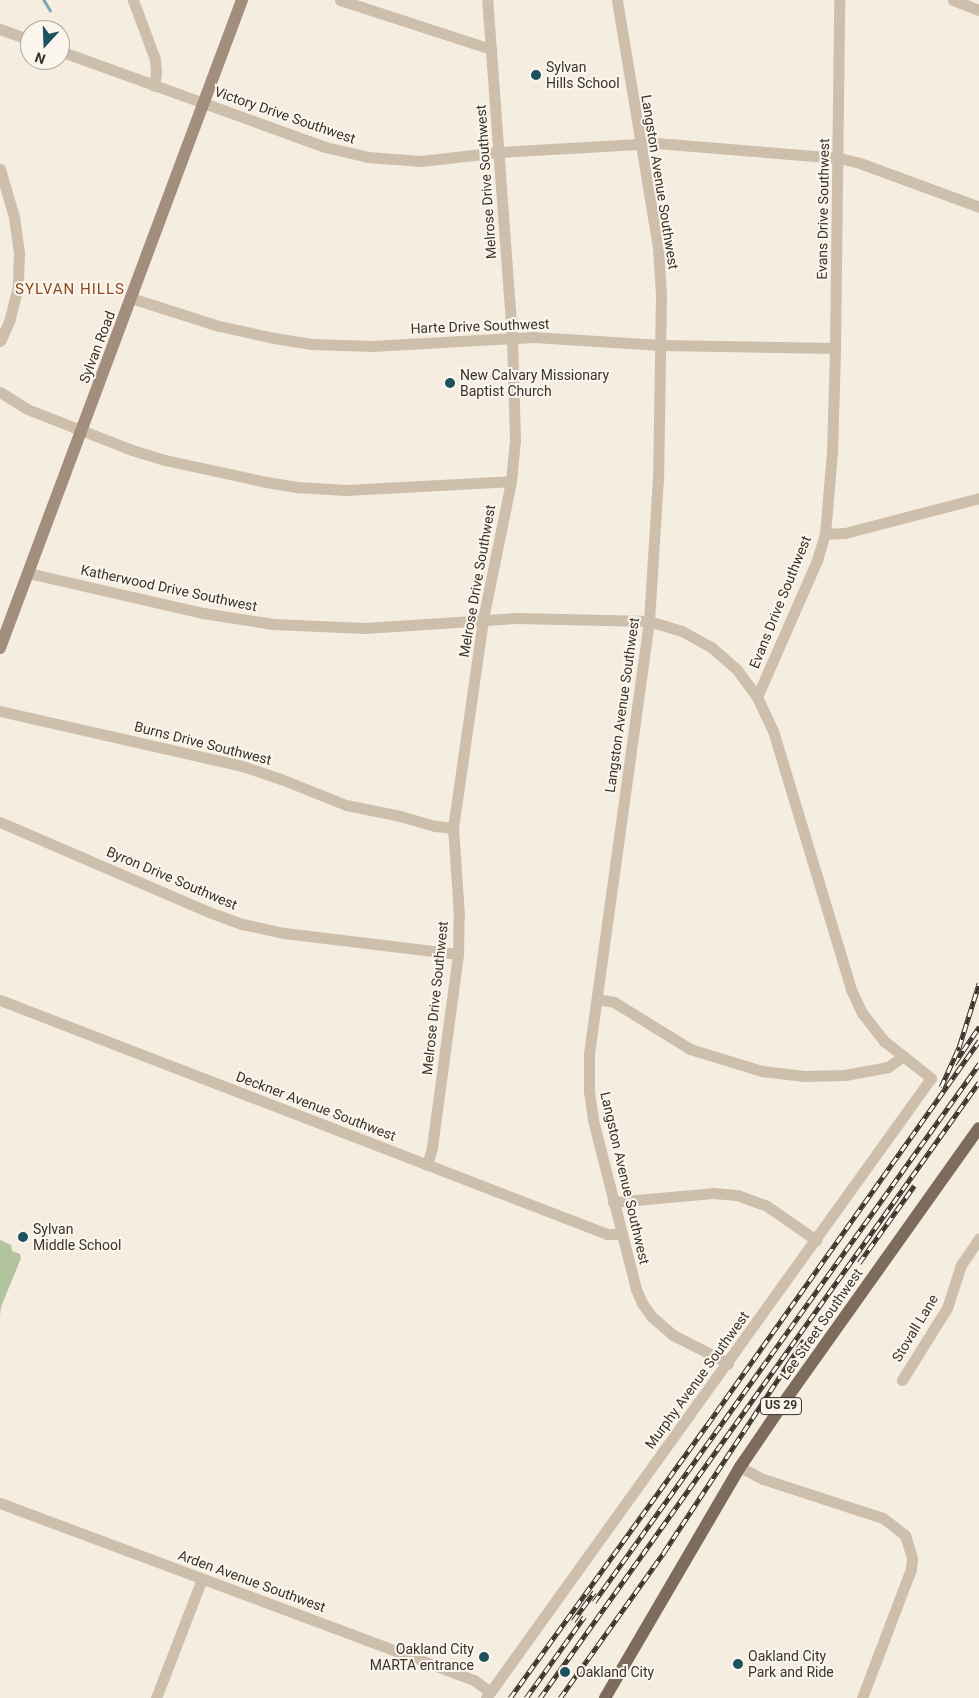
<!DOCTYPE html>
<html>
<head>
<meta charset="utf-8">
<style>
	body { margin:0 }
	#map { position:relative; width:979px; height:1698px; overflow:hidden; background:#f4ede0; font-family:Roboto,sans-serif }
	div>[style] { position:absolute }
	.green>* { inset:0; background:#b2c49e }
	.stream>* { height:2.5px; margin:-1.25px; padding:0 1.25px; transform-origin:1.25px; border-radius:1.25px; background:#7da9b2 }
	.minor>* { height:11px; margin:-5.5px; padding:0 5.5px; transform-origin:5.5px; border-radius:5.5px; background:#cdbfab }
	.secondary>* { height:12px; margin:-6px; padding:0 6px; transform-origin:6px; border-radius:6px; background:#a18e7c }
	.primary>* { height:12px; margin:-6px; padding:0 6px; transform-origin:6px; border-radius:6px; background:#7d6b5b }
	.rail>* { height:4.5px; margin-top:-2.25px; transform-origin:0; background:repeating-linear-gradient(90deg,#fbf6ed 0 8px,#3b322a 0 16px); box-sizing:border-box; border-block:1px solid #3b322a }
	.dots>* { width:14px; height:14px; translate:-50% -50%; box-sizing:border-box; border:2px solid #fbf6ed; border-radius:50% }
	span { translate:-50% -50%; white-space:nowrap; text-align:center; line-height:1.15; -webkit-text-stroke:4px #fbf6ed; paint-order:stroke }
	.shield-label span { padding:1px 4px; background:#fbf6ed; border:1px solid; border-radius:4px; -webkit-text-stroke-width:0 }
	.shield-label { font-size:12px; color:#3b322a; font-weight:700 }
	.poi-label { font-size:14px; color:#3b322a }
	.left { translate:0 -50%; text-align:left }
	.right { translate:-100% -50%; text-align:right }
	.street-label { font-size:14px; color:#3b322a }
	.neighbourhood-label { font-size:15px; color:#8d4920; letter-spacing:1px }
	.north { position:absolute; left:20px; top:20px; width:50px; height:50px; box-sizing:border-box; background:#fbf6ed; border:1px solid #aea89f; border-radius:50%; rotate:200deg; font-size:14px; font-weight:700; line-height:20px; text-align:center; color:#3b322a }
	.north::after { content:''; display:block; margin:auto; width:18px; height:22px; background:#1d515e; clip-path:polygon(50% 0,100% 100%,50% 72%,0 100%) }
</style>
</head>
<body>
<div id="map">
	<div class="green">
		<i style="clip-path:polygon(0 1240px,11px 1245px,12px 1251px,20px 1254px,21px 1258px,1px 1307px,0 1316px)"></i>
	</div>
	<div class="stream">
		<i style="left:44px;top:0;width:12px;rotate:59deg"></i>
	</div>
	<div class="minor">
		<i style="left:133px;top:0;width:63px;rotate:69.6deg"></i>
		<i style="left:155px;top:59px;width:13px;rotate:86deg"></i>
		<i style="left:156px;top:72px;width:14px;rotate:98deg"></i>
		<i style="left:340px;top:0;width:159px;rotate:18deg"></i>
		<i style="left:617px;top:0;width:252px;rotate:80.6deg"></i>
		<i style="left:658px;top:249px;width:45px;rotate:86.2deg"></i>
		<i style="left:661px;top:294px;width:184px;rotate:90.9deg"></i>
		<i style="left:658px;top:478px;width:143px;rotate:93.6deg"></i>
		<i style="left:649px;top:621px;width:438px;rotate:97.9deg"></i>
		<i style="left:589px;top:1055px;width:36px;rotate:90deg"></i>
		<i style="left:589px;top:1091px;width:29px;rotate:82deg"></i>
		<i style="left:593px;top:1120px;width:118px;rotate:75.7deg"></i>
		<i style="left:622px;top:1234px;width:57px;rotate:75.7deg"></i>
		<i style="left:636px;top:1289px;width:15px;rotate:67deg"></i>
		<i style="left:642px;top:1303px;width:16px;rotate:55deg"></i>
		<i style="left:651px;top:1316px;width:29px;rotate:41deg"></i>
		<i style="left:673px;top:1335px;width:62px;rotate:27deg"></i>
		<i style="left:953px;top:0;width:28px;rotate:21deg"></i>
		<i style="left:0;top:29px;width:32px;rotate:20deg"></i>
		<i style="left:60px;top:51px;width:282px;rotate:19.9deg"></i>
		<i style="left:325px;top:147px;width:44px;rotate:13.1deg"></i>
		<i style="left:368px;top:157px;width:53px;rotate:4.3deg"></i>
		<i style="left:421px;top:161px;width:79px;rotate:-6.6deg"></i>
		<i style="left:499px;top:152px;width:157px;rotate:-3.3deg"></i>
		<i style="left:656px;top:143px;width:184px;rotate:4.7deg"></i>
		<i style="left:839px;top:158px;width:18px;rotate:13deg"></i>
		<i style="left:857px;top:162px;width:130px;rotate:20.2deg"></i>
		<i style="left:0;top:169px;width:50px;rotate:73.7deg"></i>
		<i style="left:14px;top:217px;width:36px;rotate:82deg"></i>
		<i style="left:19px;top:253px;width:33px;rotate:92deg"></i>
		<i style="left:18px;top:286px;width:34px;rotate:104deg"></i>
		<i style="left:10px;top:319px;width:24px;rotate:114deg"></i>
		<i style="left:131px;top:298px;width:92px;rotate:17.7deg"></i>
		<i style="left:219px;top:326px;width:56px;rotate:12.3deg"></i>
		<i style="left:274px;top:338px;width:38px;rotate:9deg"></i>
		<i style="left:312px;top:344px;width:60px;rotate:1.9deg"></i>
		<i style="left:372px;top:346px;width:162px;rotate:-3.2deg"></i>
		<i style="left:534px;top:337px;width:127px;rotate:3.6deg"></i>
		<i style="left:661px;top:345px;width:174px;rotate:1deg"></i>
		<i style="left:0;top:392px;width:32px;rotate:32deg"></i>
		<i style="left:27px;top:409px;width:113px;rotate:21.3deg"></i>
		<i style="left:132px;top:450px;width:34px;rotate:17deg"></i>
		<i style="left:165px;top:460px;width:103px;rotate:12.3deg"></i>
		<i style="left:266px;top:482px;width:30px;rotate:9deg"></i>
		<i style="left:296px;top:487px;width:50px;rotate:3.4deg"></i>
		<i style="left:346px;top:490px;width:165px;rotate:-3.1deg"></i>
		<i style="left:825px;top:534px;width:20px;rotate:-3deg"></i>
		<i style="left:845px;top:533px;width:138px;rotate:-14.6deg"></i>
		<i style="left:28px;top:573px;width:180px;rotate:12.9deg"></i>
		<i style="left:203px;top:613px;width:71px;rotate:8.9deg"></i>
		<i style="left:273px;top:624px;width:92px;rotate:2.5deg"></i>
		<i style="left:365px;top:628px;width:152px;rotate:-3.8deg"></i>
		<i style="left:517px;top:618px;width:132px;rotate:1.3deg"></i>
		<i style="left:649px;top:621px;width:34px;rotate:17deg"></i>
		<i style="left:682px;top:631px;width:33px;rotate:29deg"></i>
		<i style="left:711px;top:647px;width:35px;rotate:41deg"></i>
		<i style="left:737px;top:670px;width:34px;rotate:53deg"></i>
		<i style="left:0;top:711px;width:248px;rotate:12.8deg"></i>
		<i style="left:242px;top:766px;width:41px;rotate:18.4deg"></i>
		<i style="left:281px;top:779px;width:70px;rotate:21.8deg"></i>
		<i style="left:346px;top:805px;width:55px;rotate:11.5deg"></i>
		<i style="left:400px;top:816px;width:37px;rotate:16deg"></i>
		<i style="left:436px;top:826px;width:17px;rotate:7deg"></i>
		<i style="left:0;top:822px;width:228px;rotate:23.3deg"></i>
		<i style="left:209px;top:912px;width:35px;rotate:20deg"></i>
		<i style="left:242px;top:924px;width:43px;rotate:12.1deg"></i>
		<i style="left:284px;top:933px;width:175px;rotate:6.9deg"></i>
		<i style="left:597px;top:999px;width:17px;rotate:10deg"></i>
		<i style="left:614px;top:1002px;width:89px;rotate:31.7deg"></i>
		<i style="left:690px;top:1049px;width:75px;rotate:17deg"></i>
		<i style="left:762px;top:1071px;width:42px;rotate:6.8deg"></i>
		<i style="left:804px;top:1076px;width:41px;rotate:-1.4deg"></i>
		<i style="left:845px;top:1075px;width:44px;rotate:-10.5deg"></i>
		<i style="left:888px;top:1067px;width:19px;rotate:-36deg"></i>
		<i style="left:0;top:1000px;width:651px;rotate:21.08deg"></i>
		<i style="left:607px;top:1234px;width:15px"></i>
		<i style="left:427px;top:1165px;width:19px;rotate:-74deg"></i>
		<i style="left:432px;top:1147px;width:195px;rotate:-82.3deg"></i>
		<i style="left:458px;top:954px;width:39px;rotate:-89deg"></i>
		<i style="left:459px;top:915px;width:87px;rotate:-93.9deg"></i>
		<i style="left:453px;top:828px;width:211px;rotate:-81.8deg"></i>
		<i style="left:483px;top:619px;width:141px;rotate:-78.5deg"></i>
		<i style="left:511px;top:481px;width:41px;rotate:-84.4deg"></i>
		<i style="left:515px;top:440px;width:103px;rotate:-91.7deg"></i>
		<i style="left:512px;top:337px;width:338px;rotate:-94.2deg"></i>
		<i style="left:613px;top:1202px;width:100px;rotate:-5.1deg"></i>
		<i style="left:713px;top:1193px;width:24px;rotate:5deg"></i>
		<i style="left:737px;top:1195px;width:32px;rotate:20deg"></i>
		<i style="left:767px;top:1206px;width:60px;rotate:34.8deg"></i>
		<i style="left:902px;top:1380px;width:85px;rotate:-58deg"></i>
		<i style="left:947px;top:1308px;width:45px;rotate:-72deg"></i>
		<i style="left:961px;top:1265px;width:32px;rotate:-56deg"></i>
		<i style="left:740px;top:1467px;width:26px;rotate:28deg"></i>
		<i style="left:763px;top:1479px;width:126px;rotate:18deg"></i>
		<i style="left:883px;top:1518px;width:28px;rotate:38deg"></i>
		<i style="left:905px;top:1535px;width:24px;rotate:73deg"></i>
		<i style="left:912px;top:1558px;width:11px;rotate:95deg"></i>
		<i style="left:911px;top:1569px;width:138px;rotate:110.8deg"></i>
		<i style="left:0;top:1503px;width:506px;rotate:20.48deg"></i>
		<i style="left:474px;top:1680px;width:20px;rotate:37deg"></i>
		<i style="left:156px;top:1698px;width:128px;rotate:-68.9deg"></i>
		<i style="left:486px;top:1698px;width:763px;rotate:-54.33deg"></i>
		<i style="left:931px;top:1078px;width:60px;rotate:-141.8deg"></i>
		<i style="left:884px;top:1041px;width:36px;rotate:-128deg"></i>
		<i style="left:862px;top:1013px;width:26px;rotate:-115deg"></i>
		<i style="left:851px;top:989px;width:270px;rotate:-106.8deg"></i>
		<i style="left:773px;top:731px;width:38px;rotate:-115deg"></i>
		<i style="left:757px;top:697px;width:150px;rotate:-66.3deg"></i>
		<i style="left:817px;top:560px;width:27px;rotate:-73deg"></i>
		<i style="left:825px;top:534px;width:82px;rotate:-85.1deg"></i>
		<i style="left:832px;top:452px;width:104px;rotate:-88.3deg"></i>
		<i style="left:835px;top:348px;width:348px;rotate:-89.3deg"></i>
	</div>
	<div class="secondary">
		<i style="left:0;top:648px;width:692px;rotate:-69.52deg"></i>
	</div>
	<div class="primary">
		<i style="left:605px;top:1698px;width:268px;rotate:-59.7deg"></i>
		<i style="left:740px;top:1467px;width:83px;rotate:-55.7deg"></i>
		<i style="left:787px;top:1398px;width:331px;rotate:-54.6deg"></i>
	</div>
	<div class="rail">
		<i style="left:954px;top:1064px;width:45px;rotate:-56deg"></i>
		<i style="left:941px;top:1087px;width:44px;rotate:-65.8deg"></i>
		<i style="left:959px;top:1047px;width:67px;rotate:-72.6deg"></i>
		<i style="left:859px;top:1263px;width:95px;rotate:-54.5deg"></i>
		<i style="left:594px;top:1602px;width:662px;rotate:-54.41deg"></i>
		<i style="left:573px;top:1621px;width:36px;rotate:-54deg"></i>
		<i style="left:510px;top:1698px;width:337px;rotate:-54.2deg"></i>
		<i style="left:707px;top:1425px;width:471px;rotate:-54.7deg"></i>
		<i style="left:526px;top:1698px;width:100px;rotate:-54.4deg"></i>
		<i style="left:540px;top:1698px;width:756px;rotate:-54.52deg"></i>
		<i style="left:560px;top:1698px;width:179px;rotate:-54.5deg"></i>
		<i style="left:664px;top:1552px;width:254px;rotate:-56.6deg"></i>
	</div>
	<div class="dots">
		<i style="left:536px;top:75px;background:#1d515e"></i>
		<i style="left:450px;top:383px;background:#1d515e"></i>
		<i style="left:23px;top:1237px;background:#1d515e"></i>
		<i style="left:484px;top:1657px;background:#1d515e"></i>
		<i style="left:738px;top:1664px;background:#1d515e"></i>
		<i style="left:565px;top:1672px;background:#1d515e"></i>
	</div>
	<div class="shield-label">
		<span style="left:781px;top:1406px">US 29</span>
	</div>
	<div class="poi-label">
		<span class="left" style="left:546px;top:75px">Sylvan<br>Hills School</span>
		<span class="left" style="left:460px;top:383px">New Calvary Missionary<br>Baptist Church</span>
		<span class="left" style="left:33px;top:1237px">Sylvan<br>Middle School</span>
		<span class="right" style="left:474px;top:1657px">Oakland City<br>MARTA entrance</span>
		<span class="left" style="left:748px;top:1664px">Oakland City<br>Park and Ride</span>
		<span class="left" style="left:576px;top:1672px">Oakland City</span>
	</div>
	<div class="street-label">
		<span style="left:285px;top:115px;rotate:19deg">Victory Drive Southwest</span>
		<span style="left:486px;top:182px;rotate:-94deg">Melrose Drive Southwest</span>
		<span style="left:660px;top:182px;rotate:81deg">Langston Avenue Southwest</span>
		<span style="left:823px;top:209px;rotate:-89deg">Evans Drive Southwest</span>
		<span style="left:480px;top:326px;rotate:-2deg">Harte Drive Southwest</span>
		<span style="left:97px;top:347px;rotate:-69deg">Sylvan Road</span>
		<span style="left:477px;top:581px;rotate:-80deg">Melrose Drive Southwest</span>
		<span style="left:169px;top:588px;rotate:12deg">Katherwood Drive Southwest</span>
		<span style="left:780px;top:602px;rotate:-68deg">Evans Drive Southwest</span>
		<span style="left:622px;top:705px;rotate:-82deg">Langston Avenue Southwest</span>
		<span style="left:203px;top:743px;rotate:14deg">Burns Drive Southwest</span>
		<span style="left:172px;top:878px;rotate:23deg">Byron Drive Southwest</span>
		<span style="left:435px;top:998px;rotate:-84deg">Melrose Drive Southwest</span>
		<span style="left:316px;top:1106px;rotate:21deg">Deckner Avenue Southwest</span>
		<span style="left:625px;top:1178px;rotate:77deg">Langston Avenue Southwest</span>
		<span style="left:821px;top:1324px;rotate:-55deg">Lee Street Southwest</span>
		<span style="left:915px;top:1328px;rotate:-59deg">Stovall Lane</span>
		<span style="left:697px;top:1380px;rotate:-54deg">Murphy Avenue Southwest</span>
		<span style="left:252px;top:1581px;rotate:20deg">Arden Avenue Southwest</span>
	</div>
	<div class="neighbourhood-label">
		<span style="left:70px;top:290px">SYLVAN HILLS</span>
	</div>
	<div class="north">N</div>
</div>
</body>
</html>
